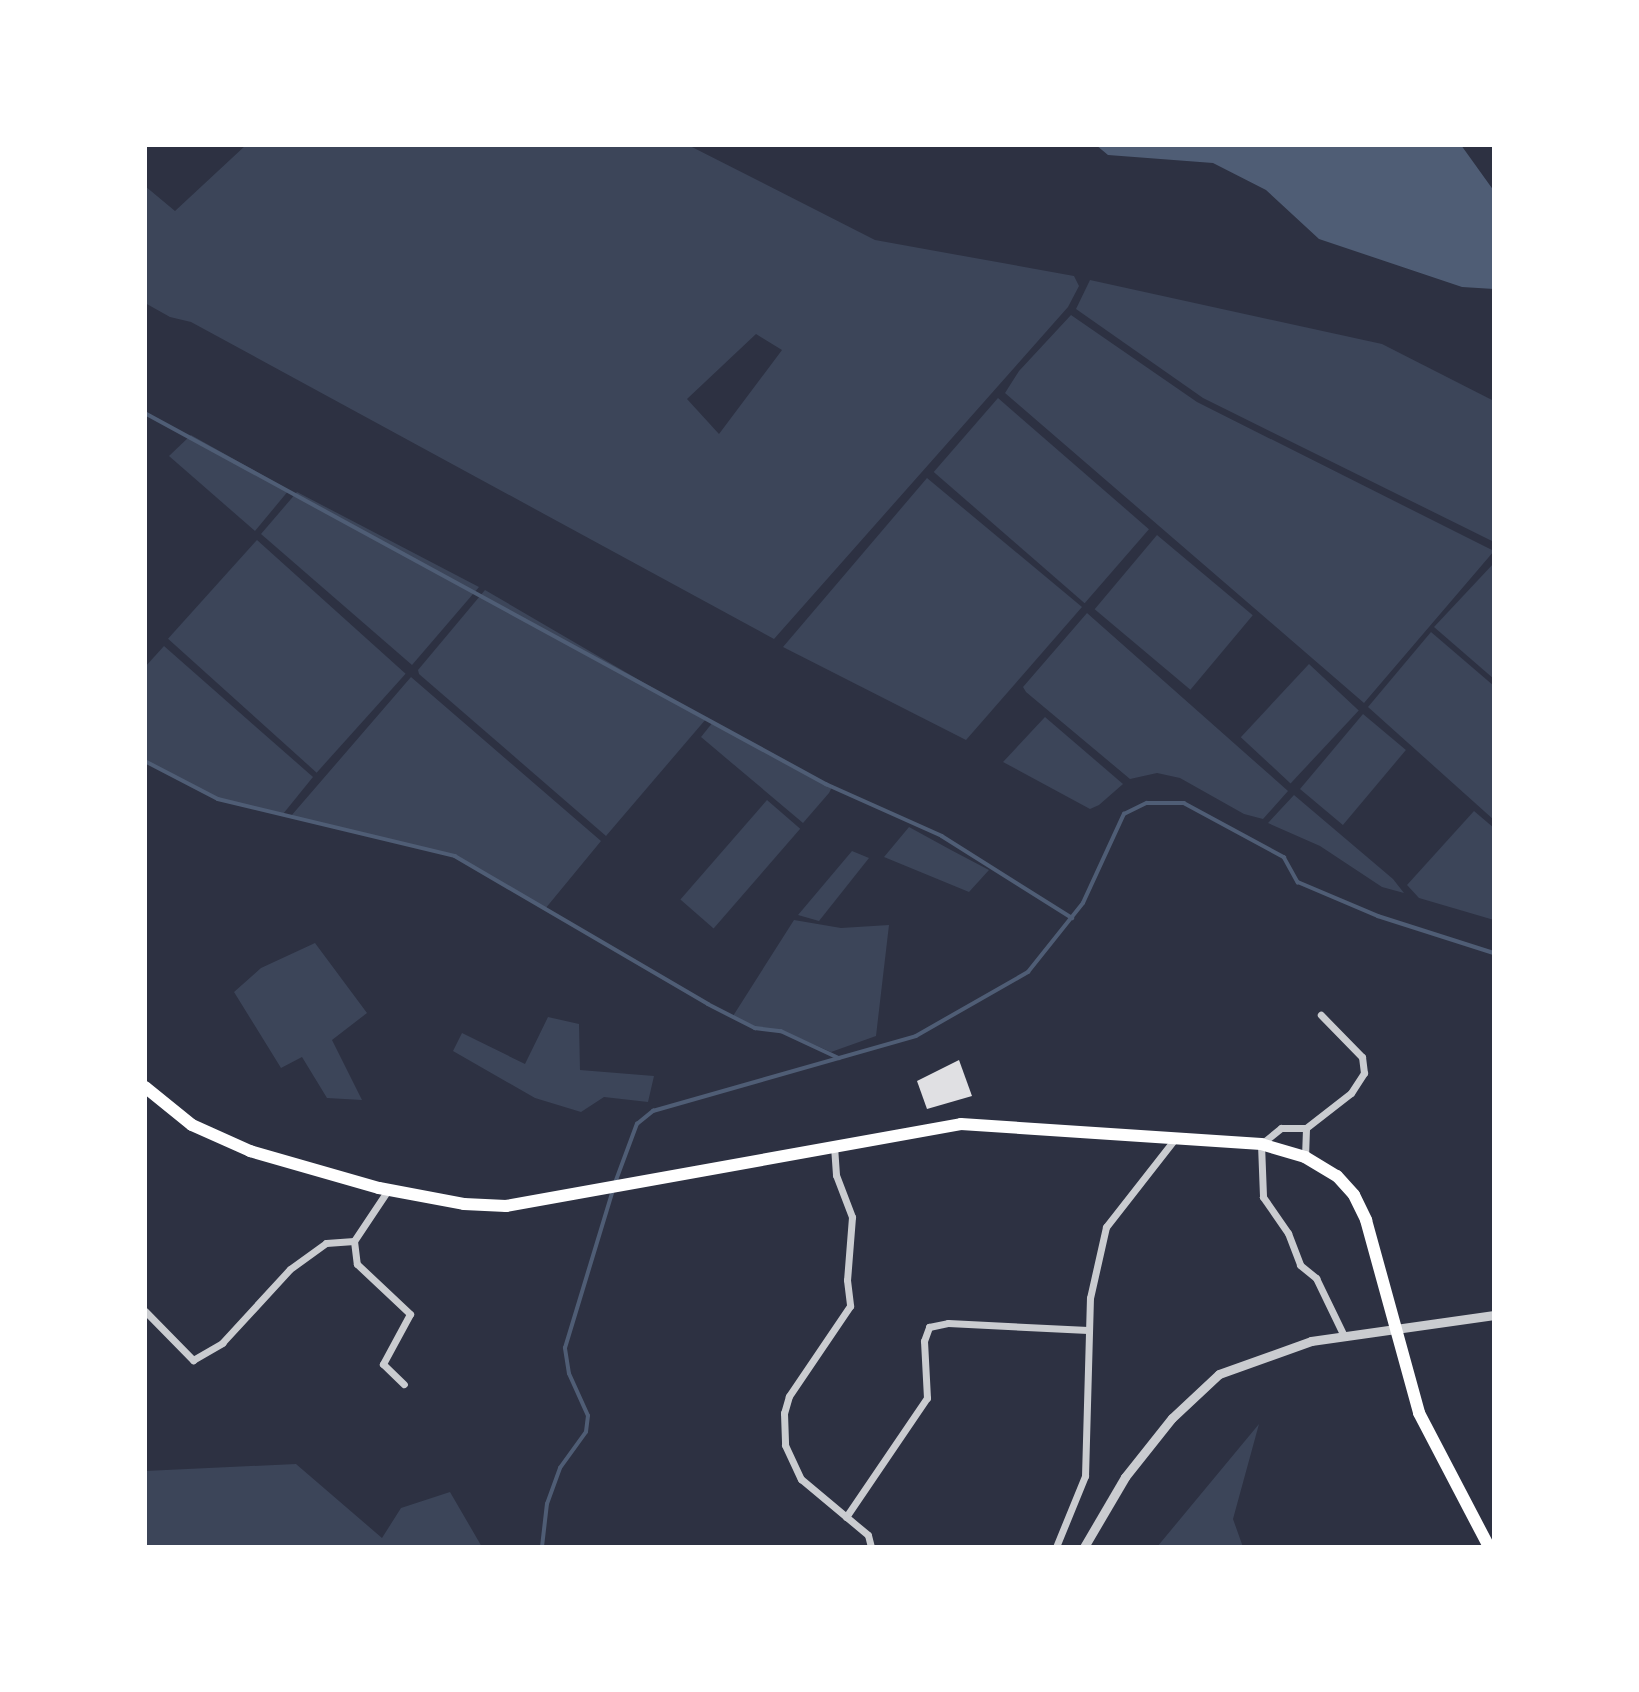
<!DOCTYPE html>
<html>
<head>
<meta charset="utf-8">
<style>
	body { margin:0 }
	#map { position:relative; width:1639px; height:1692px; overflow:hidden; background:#2d3142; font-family:"Nunito Sans",sans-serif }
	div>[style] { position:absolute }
	.green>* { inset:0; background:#3c4559; transform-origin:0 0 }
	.water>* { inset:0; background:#4f5d75 }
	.stream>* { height:3.5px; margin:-1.75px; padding:0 1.75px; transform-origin:1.75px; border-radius:1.75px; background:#4f5d75 }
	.building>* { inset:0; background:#e0e0e3 }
	.minor>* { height:7px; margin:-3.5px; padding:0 3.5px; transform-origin:3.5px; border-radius:3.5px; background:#caccd0 }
	.tertiary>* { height:9px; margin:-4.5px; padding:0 4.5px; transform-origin:4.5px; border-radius:4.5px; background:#caccd0 }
	.primary>* { height:12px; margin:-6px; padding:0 6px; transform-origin:6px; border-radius:6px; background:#fff }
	span { translate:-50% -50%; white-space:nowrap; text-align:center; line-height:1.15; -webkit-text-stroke:5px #fff; paint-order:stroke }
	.frame { position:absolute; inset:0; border:147px solid #fff; pointer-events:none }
</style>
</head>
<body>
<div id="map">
	<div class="green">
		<i style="clip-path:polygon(evenodd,246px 145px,688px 145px,875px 240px,1074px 276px,1079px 286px,1068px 307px,774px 639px,191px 322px,170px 317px,145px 303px,145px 186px,175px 211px,246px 145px,756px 334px,782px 350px,719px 434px,687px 399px,756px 334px)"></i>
		<i style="clip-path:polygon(1090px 280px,1382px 344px,1494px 401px,1494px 542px,1203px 398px,1076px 309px)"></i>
		<i style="clip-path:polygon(1071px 315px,1197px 402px,1494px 551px,1364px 703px,1005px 393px,1019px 371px)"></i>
		<i style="left:998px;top:398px;width:200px;height:98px;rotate:41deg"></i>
		<i style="clip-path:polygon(191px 435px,289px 490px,255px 531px,169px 456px)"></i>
		<i style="clip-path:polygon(927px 478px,1082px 607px,966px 740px,783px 647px)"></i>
		<i style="clip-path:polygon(297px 492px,479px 587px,412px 665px,261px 534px)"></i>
		<i style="left:1157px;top:535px;width:125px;height:97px;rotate:40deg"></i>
		<i style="left:257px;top:540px;width:200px;height:133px;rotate:42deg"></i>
		<i style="clip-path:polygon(1494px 563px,1494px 679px,1434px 627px)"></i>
		<i style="clip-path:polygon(485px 590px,706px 719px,606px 836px,419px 674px,418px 670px)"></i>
		<i style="clip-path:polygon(1087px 613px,1288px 791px,1263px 819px,1244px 814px,1180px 778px,1157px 773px,1130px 779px,1026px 692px,1023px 687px)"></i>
		<i style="clip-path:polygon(1431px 632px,1494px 686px,1494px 820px,1368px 707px)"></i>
		<i style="clip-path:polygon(164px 646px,313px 777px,283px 814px,218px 798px,145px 760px,145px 667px)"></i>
		<i style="left:1309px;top:664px;width:68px;height:100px;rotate:43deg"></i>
		<i style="clip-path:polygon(411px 677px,601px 841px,545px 909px,454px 855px,291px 816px)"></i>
		<i style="left:1363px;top:714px;width:56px;height:98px;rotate:40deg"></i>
		<i style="clip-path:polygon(1045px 717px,1123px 784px,1099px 805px,1090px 809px,1003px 762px)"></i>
		<i style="clip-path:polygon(713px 722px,832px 787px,829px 793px,803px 823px,701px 737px)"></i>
		<i style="clip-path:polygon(1294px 795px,1393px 879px,1404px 893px,1382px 887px,1320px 846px,1268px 823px)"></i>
		<i style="left:767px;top:800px;width:44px;height:132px;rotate:41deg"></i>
		<i style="clip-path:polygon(1474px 811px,1494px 828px,1494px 920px,1419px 898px,1407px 885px)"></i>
		<i style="clip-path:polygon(909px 827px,951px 850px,989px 870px,969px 892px,884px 857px)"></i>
		<i style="clip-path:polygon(852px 851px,869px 858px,819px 921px,798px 915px)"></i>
		<i style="clip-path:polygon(794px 920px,841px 928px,889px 925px,876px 1036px,831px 1052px,781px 1030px,755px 1028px,733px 1016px)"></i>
		<i style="clip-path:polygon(315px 943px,367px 1013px,332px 1040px,362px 1100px,327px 1098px,302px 1057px,281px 1068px,234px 992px,261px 968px)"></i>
		<i style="clip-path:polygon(548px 1017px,579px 1024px,580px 1070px,654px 1076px,648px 1102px,604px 1097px,581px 1112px,535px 1098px,453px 1051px,462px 1033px,525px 1064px)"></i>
		<i style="clip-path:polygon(1259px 1424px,1233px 1519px,1243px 1547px,1157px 1547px)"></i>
		<i style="clip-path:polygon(296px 1464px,382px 1538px,401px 1508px,450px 1492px,482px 1547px,145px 1547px,145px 1471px)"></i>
	</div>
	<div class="water">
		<i style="clip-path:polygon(1096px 145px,1461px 145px,1494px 191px,1494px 289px,1462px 287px,1319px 239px,1266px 190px,1213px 163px,1108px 155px)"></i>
	</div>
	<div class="stream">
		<i style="left:145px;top:413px;width:776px;rotate:28.58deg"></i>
		<i style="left:826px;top:784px;width:127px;rotate:24.1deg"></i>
		<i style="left:942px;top:836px;width:154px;rotate:32.2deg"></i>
		<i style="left:145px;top:761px;width:82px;rotate:27.5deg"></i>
		<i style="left:218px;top:799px;width:244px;rotate:13.5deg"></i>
		<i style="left:455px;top:856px;width:293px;rotate:30.3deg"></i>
		<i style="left:708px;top:1004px;width:53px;rotate:27.1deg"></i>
		<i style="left:755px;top:1028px;width:26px;rotate:7deg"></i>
		<i style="left:781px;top:1031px;width:64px;rotate:25deg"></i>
		<i style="left:615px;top:1183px;width:63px;rotate:-69.6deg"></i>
		<i style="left:637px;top:1124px;width:21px;rotate:-39deg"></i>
		<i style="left:653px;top:1111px;width:273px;rotate:-15.9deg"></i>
		<i style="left:916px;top:1036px;width:129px;rotate:-29.7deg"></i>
		<i style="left:1028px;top:972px;width:88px;rotate:-51.4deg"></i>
		<i style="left:1083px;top:903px;width:98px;rotate:-65.3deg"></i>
		<i style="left:1124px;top:814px;width:25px;rotate:-26deg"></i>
		<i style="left:1147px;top:803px;width:37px"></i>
		<i style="left:1184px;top:803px;width:114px;rotate:28.4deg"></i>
		<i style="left:1284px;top:857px;width:29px;rotate:61deg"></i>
		<i style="left:1298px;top:882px;width:87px;rotate:23deg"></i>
		<i style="left:1378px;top:916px;width:122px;rotate:17.7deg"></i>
		<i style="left:542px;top:1547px;width:43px;rotate:-83.4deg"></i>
		<i style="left:547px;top:1504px;width:38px;rotate:-70deg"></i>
		<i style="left:560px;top:1468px;width:44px;rotate:-54.2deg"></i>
		<i style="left:586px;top:1432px;width:16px;rotate:-83deg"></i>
		<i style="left:588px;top:1416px;width:46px;rotate:-114.3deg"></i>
		<i style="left:569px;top:1374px;width:26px;rotate:-99deg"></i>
		<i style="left:565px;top:1348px;width:165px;rotate:-73.1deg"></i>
	</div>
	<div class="building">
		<i style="clip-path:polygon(959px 1060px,972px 1096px,927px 1109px,917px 1081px)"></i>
	</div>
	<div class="minor">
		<i style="left:1306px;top:1128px;width:25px;rotate:180deg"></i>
		<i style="left:1281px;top:1128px;width:26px;rotate:141deg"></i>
		<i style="left:1261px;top:1144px;width:53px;rotate:87.8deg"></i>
		<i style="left:1263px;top:1197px;width:44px;rotate:55.2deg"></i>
		<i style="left:1288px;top:1233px;width:34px;rotate:69deg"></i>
		<i style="left:1300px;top:1265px;width:21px;rotate:39deg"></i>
		<i style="left:1316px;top:1278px;width:64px;rotate:64.2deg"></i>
		<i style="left:834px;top:1146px;width:29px;rotate:86deg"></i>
		<i style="left:836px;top:1175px;width:45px;rotate:69.1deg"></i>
		<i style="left:852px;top:1217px;width:63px;rotate:94.5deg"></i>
		<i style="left:847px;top:1280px;width:26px;rotate:83deg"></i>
		<i style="left:850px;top:1306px;width:109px;rotate:124.1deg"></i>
		<i style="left:789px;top:1396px;width:18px;rotate:106deg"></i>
		<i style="left:784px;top:1413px;width:32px;rotate:88deg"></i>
		<i style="left:785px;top:1445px;width:38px;rotate:65deg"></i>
		<i style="left:801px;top:1479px;width:87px;rotate:39.9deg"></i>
		<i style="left:868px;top:1535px;width:12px;rotate:76deg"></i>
		<i style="left:1305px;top:1157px;width:29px;rotate:-88deg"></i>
		<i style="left:1306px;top:1128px;width:57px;rotate:-37.9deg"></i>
		<i style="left:1351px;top:1093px;width:24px;rotate:-57deg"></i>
		<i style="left:1364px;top:1073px;width:16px;rotate:-97deg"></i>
		<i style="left:1362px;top:1057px;width:59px;rotate:-134.3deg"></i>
		<i style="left:388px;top:1190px;width:61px;rotate:123.7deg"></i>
		<i style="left:354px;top:1241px;width:23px;rotate:83deg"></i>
		<i style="left:357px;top:1264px;width:73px;rotate:43.3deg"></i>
		<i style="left:410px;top:1314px;width:57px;rotate:118.4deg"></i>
		<i style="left:383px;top:1364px;width:29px;rotate:44deg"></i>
		<i style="left:145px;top:1311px;width:69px;rotate:45.6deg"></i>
		<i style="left:193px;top:1360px;width:34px;rotate:-30deg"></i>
		<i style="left:222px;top:1343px;width:100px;rotate:-47.4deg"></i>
		<i style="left:290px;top:1269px;width:44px;rotate:-35.8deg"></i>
		<i style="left:326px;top:1243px;width:28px;rotate:-4deg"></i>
		<i style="left:846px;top:1517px;width:144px;rotate:-55.8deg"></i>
		<i style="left:927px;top:1398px;width:57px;rotate:-93deg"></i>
		<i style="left:924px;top:1341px;width:15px;rotate:-70deg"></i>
		<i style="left:929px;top:1327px;width:19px;rotate:-12deg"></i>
		<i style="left:948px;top:1323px;width:140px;rotate:2.9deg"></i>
		<i style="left:1056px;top:1547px;width:77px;rotate:-67.8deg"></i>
		<i style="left:1085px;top:1476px;width:178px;rotate:-88.4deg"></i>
		<i style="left:1090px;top:1298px;width:73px;rotate:-77.3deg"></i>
		<i style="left:1106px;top:1227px;width:110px;rotate:-52deg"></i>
	</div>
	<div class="tertiary">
		<i style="left:1084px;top:1547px;width:81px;rotate:-59.6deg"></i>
		<i style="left:1125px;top:1477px;width:75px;rotate:-51.5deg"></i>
		<i style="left:1172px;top:1418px;width:64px;rotate:-43.1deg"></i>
		<i style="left:1219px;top:1374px;width:98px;rotate:-19.7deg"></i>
		<i style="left:1311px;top:1341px;width:185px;rotate:-8.1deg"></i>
	</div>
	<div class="primary">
		<i style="left:145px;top:1087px;width:60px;rotate:39deg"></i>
		<i style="left:192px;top:1125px;width:64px;rotate:24.1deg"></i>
		<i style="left:250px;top:1151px;width:134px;rotate:16deg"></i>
		<i style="left:379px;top:1188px;width:86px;rotate:10.7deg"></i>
		<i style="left:464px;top:1204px;width:42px;rotate:2.7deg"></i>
		<i style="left:506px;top:1206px;width:462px;rotate:-10.2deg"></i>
		<i style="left:961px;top:1124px;width:301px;rotate:3.8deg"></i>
		<i style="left:1261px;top:1144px;width:46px;rotate:16.5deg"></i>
		<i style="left:1305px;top:1157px;width:37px;rotate:31deg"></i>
		<i style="left:1337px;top:1176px;width:25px;rotate:48deg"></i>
		<i style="left:1354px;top:1195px;width:28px;rotate:64deg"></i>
		<i style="left:1366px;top:1220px;width:200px;rotate:74.6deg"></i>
		<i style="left:1419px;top:1413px;width:151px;rotate:62.4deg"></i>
	</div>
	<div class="frame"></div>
</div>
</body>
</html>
